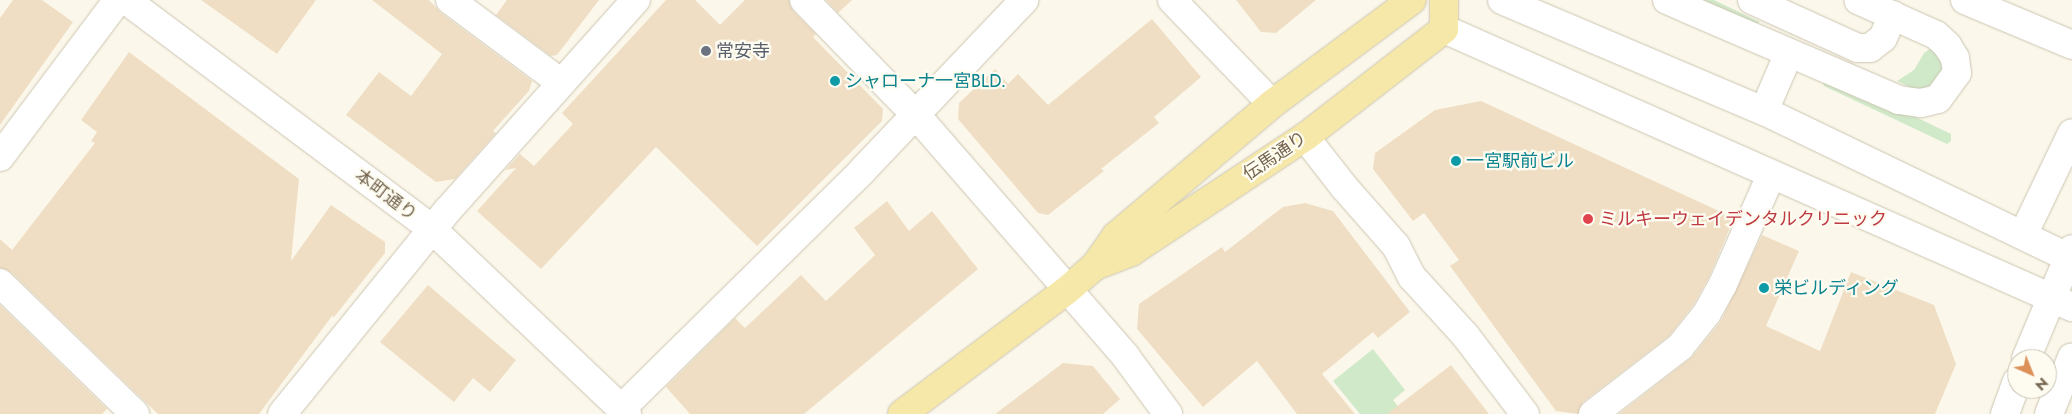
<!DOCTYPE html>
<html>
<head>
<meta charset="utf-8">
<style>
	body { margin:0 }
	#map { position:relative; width:2072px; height:414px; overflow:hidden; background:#fbf8eb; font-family:Jost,"Noto Sans JP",sans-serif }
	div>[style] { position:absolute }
	.green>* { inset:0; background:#d0e9c9 }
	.building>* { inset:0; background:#efdec4 }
	.roads { filter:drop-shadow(0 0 1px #cdc4b1) drop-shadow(0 0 1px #cdc4b1) }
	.minor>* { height:28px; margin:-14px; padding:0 14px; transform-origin:14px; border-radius:14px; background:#fff }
	.major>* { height:28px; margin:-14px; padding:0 14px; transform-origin:14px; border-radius:14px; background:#f5e8a8 }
	.dots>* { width:14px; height:14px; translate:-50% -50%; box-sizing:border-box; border:2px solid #fefcf1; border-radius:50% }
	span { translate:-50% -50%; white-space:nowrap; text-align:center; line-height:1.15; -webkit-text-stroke:4.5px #fefcf1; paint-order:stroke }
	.worship-label { font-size:18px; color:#5b616d }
	.left { translate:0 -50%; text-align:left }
	.culture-label { font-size:18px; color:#0d838f }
	.street-label { font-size:18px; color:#75654f }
	.health-label { font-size:18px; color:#be3a42 }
	.north { position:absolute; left:2007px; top:349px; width:50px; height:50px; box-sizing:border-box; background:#fefcf1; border:1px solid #c7c0b0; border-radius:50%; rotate:136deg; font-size:14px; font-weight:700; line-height:20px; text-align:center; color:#75654f }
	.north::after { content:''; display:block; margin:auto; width:18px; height:22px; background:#dd9159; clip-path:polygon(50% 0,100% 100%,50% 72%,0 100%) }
</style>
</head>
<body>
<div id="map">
	<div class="green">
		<i style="clip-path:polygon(1699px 0,1714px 0,1760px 22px,1752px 25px)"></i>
		<i style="clip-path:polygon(1930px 49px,1948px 58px,1940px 88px,1919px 92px,1897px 81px,1914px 70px,1924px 53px)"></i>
		<i style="clip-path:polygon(1829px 75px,1951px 134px,1951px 141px,1947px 144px,1824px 86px,1820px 76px)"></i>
		<i style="clip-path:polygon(1373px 349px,1405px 390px,1393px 400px,1404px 414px,1360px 414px,1333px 381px)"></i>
	</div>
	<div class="building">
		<i style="clip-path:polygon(13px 0,42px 0,73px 22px,0 125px,0 18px)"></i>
		<i style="clip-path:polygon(201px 0,316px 0,277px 54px)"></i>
		<i style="clip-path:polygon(372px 0,429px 0,441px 13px,532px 81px,529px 91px,493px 131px,496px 133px,455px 179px,436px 182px,346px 115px,379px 72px,411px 96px,442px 54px)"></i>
		<i style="clip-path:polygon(507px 0,599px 0,557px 55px,551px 56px,496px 15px)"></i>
		<i style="clip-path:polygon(666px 0,695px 0,720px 25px,745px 0,789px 0,793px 11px,816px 34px,813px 37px,883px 109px,882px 121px,757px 246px,656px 147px,541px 269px,477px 211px,516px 168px,505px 170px,520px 154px,534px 166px,573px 124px,562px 113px)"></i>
		<i style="clip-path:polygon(826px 0,852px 0,838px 13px)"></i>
		<i style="clip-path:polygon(1236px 0,1316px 0,1276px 33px,1261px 32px)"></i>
		<i style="clip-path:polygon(1152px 19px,1201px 77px,1154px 117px,1159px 123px,1101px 169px,1104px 171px,1048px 215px,1038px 213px,958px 119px,959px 103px,995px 69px,1008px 84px,1018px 74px,1048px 105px)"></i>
		<i style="clip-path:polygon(129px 52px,299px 179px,291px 261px,331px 205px,385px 242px,385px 253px,334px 317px,332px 316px,259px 414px,158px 414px,11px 272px,0 268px,0 239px,12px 250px,95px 143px,91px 141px,97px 132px,81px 120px)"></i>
		<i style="clip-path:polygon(1481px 101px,1734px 218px,1709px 277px,1694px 304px,1669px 336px,1583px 402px,1578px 414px,1556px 411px,1450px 266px,1459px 260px,1424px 213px,1413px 221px,1373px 169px,1375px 153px,1435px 110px)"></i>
		<i style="clip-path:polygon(887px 201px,909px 231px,932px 211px,978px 269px,804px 414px,690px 414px,666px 387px,735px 318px,745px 328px,801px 275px,826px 301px,875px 255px,854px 228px)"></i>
		<i style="clip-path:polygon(1305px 203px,1333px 211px,1410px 312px,1378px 338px,1373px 332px,1322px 374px,1355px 414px,1297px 414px,1257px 361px,1203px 407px,1137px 329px,1139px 304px,1222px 247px,1225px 252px,1283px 207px)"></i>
		<i style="clip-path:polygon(1762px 235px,1799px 251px,1766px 326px,1820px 351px,1851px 272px,1934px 305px,1956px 364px,1935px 414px,1619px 414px,1692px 357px,1721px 321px)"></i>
		<i style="clip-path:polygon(428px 285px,516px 360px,490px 392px,473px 378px,454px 402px,380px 342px)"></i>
		<i style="clip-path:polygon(0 305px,107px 409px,102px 414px,0 414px)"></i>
		<i style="clip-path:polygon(1063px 363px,1093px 366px,1120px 399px,1103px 414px,995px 414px)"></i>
		<i style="clip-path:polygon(1451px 365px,1489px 414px,1387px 414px)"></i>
	</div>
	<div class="roads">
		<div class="minor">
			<i style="left:126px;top:0;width:382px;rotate:36.8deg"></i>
			<i style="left:432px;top:229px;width:269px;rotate:43.5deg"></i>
			<i style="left:450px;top:0;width:137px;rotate:36.7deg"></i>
			<i style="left:804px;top:0;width:161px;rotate:45.8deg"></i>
			<i style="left:916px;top:115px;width:320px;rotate:49deg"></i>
			<i style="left:1126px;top:357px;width:71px;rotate:53.6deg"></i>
			<i style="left:1172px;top:0;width:144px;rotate:46.1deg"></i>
			<i style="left:1502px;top:0;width:285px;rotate:23deg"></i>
			<i style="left:1764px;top:111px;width:342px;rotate:25.7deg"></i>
			<i style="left:1667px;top:0;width:253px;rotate:23.3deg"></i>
			<i style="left:1899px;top:100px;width:22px;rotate:8deg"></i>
			<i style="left:1921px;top:103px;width:17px;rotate:-13deg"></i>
			<i style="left:1938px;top:99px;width:32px;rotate:-54deg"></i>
			<i style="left:1957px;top:73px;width:15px;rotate:-98deg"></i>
			<i style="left:1955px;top:58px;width:15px;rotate:-122deg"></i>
			<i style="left:1947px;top:45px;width:15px;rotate:-138deg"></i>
			<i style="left:1936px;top:35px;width:85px;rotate:-155.8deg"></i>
			<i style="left:1752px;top:0;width:116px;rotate:24.4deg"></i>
			<i style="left:1858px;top:48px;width:12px"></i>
			<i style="left:1870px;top:48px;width:16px;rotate:-38deg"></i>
			<i style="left:1883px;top:38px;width:25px;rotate:-67deg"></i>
			<i style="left:1965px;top:0;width:116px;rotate:22.8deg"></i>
			<i style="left:1444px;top:29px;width:687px;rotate:23.88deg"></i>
			<i style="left:1764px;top:111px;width:63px;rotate:-66.7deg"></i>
			<i style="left:1305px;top:137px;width:63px;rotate:52deg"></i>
			<i style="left:1344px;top:187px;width:79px;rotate:48.6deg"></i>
			<i style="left:1396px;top:246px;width:35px;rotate:63deg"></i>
			<i style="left:1412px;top:277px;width:79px;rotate:47.6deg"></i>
			<i style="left:1465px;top:335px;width:99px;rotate:52.8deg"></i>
			<i style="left:0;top:157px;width:196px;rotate:-53.1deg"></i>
			<i style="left:2023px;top:235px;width:113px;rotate:-64.3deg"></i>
			<i style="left:0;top:283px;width:188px;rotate:44.1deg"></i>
			<i style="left:2026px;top:359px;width:119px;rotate:-67.3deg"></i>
			<i style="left:622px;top:408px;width:337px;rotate:-44.6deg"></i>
			<i style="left:862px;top:171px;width:236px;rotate:-46.5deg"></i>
			<i style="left:282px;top:414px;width:263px;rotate:-50.9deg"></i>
			<i style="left:448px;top:210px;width:282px;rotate:-48.2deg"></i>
			<i style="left:1593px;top:414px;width:110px;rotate:-37.6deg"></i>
			<i style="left:1680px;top:347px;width:43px;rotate:-51.5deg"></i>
			<i style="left:1707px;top:313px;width:33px;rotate:-61deg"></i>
			<i style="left:1723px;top:284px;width:119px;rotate:-66.2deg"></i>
			<i style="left:2005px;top:414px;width:35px;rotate:-70deg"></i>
			<i style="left:2049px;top:414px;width:61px;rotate:-68deg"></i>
		</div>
		<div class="major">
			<i style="left:1095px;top:266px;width:39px;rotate:-21deg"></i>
			<i style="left:1131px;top:252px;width:209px;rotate:-33.5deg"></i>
			<i style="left:1305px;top:137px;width:176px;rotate:-37.8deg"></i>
			<i style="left:1444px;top:29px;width:29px;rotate:-90deg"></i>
			<i style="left:902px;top:414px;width:205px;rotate:-36.9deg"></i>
			<i style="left:1066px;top:291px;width:38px;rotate:-41deg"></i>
			<i style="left:1095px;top:266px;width:37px;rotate:-55deg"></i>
			<i style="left:1116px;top:236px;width:204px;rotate:-40.2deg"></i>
			<i style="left:1272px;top:104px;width:174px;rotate:-36.6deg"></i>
		</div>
	</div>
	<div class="dots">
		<i style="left:706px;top:51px;background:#6b7280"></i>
		<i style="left:835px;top:81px;background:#0f9aa8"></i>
		<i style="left:1456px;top:161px;background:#0f9aa8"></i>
		<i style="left:1588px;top:219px;background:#e0444e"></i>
		<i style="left:1764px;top:288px;background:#0f9aa8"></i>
	</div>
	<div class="worship-label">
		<span class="left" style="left:716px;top:51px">常安寺</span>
	</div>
	<div class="culture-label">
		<span class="left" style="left:845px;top:81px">シャローナ一宮BLD.</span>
		<span class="left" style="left:1466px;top:161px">一宮駅前ビル</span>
		<span class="left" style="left:1774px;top:288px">栄ビルディング</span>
	</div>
	<div class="street-label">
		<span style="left:1275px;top:156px;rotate:-34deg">伝馬通り</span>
		<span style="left:386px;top:195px;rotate:37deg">本町通り</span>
	</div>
	<div class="health-label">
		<span class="left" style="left:1599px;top:219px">ミルキーウェイデンタルクリニック</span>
	</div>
	<div class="north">N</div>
</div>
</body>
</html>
